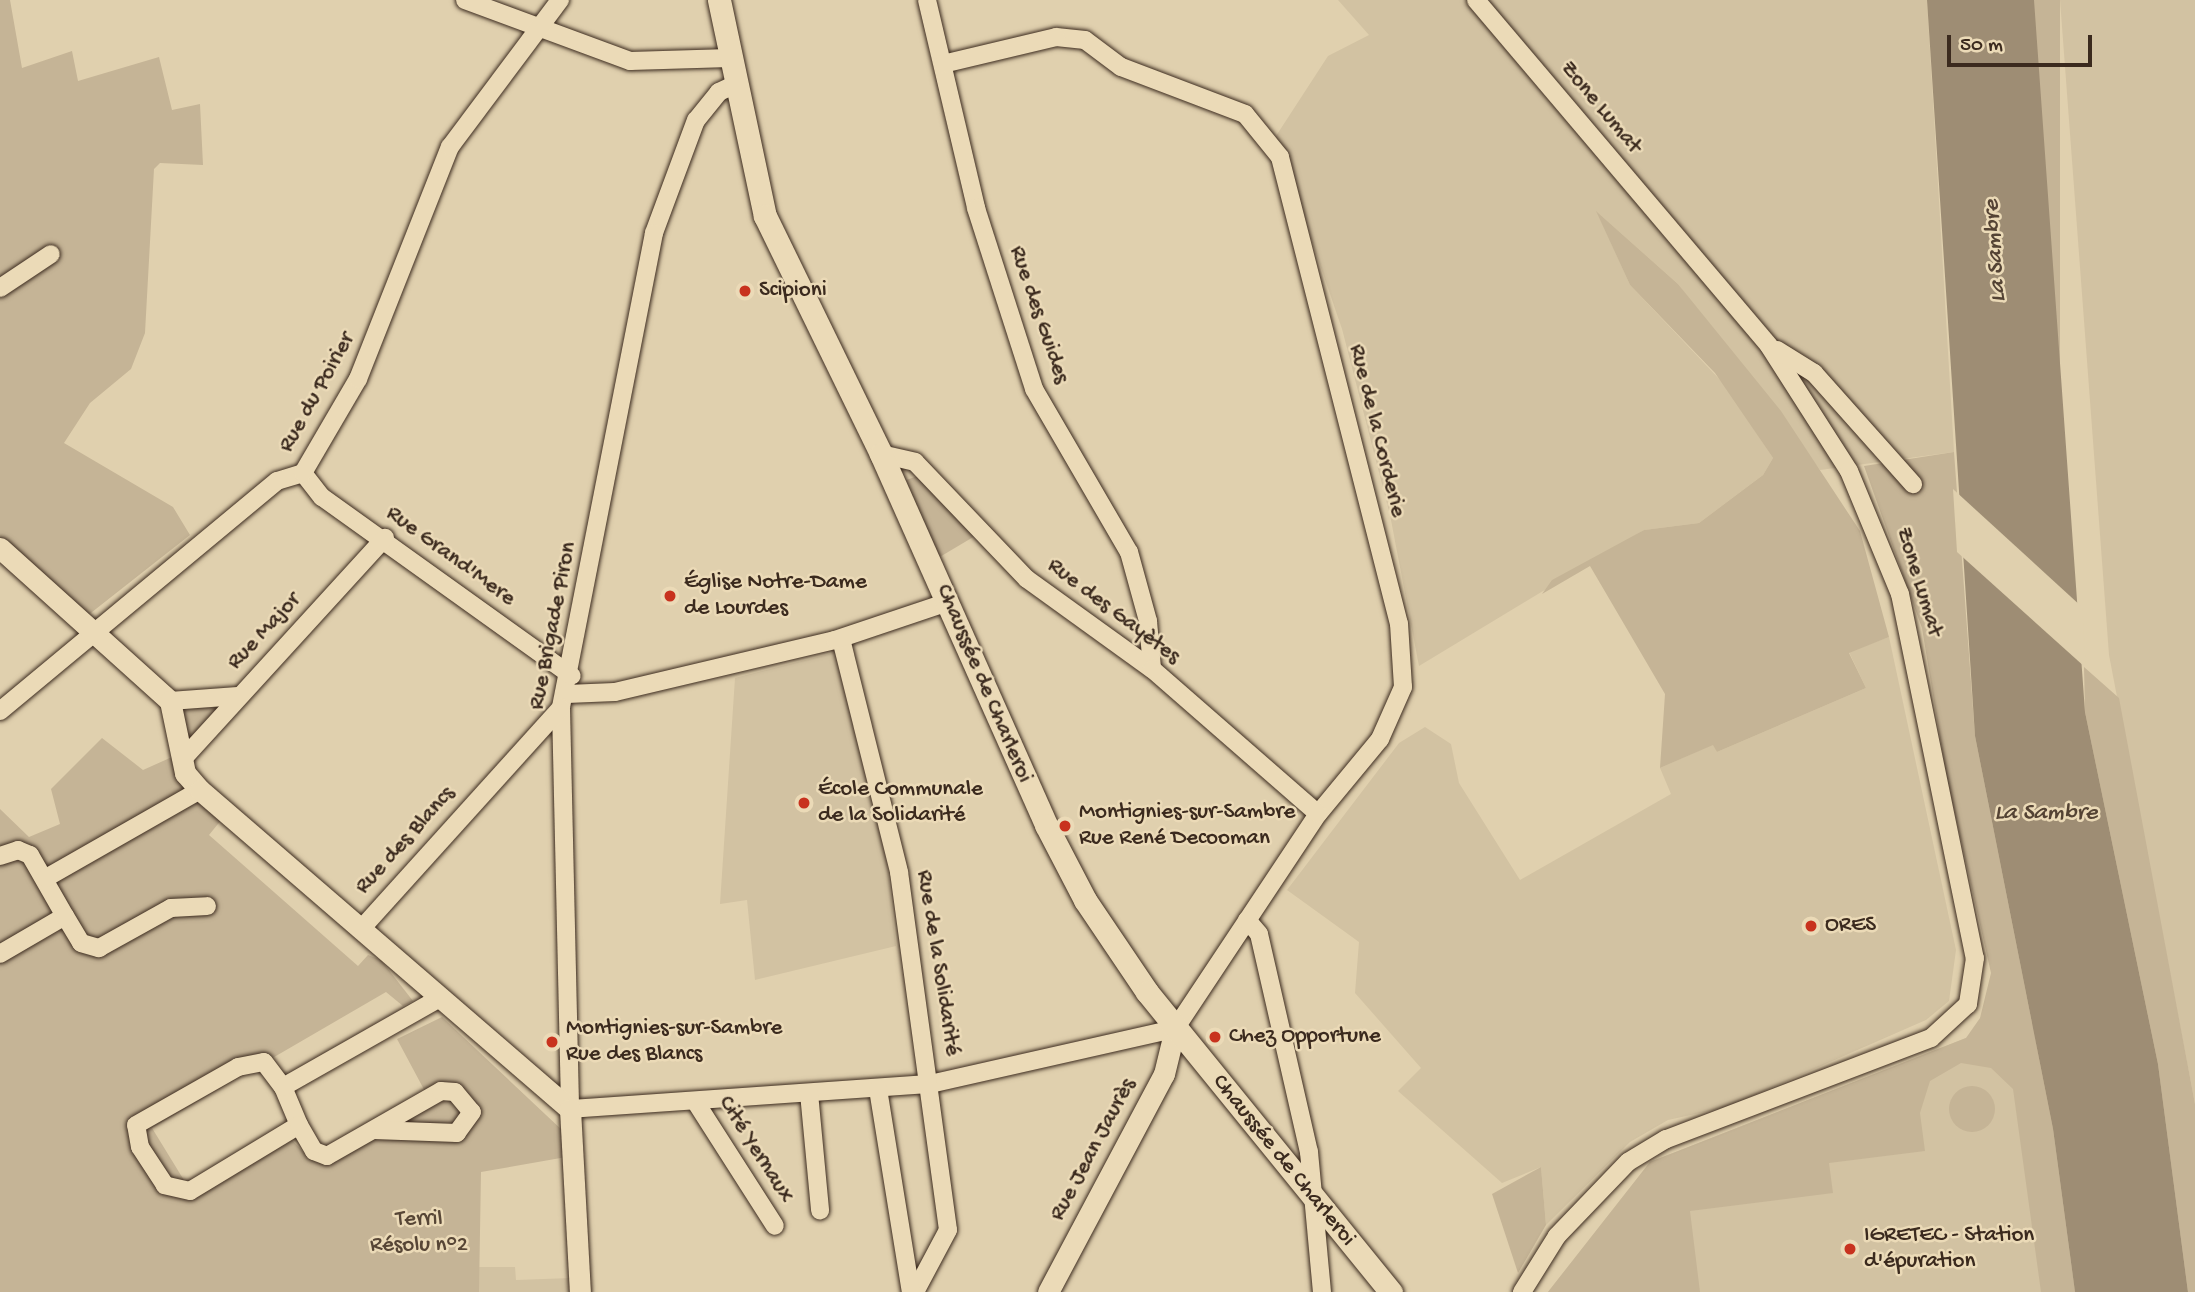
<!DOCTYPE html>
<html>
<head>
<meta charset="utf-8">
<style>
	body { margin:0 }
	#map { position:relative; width:2195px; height:1292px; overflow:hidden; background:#e0d0ae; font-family:"Gochi Hand",sans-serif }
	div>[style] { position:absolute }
	.built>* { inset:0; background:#d2c2a2 }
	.green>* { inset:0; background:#c5b496; transform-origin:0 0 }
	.round { border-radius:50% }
	.water>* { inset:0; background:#9e8d74 }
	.pier>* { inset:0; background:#e0d0ae }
	.roads { filter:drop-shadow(0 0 2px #3b2a1e) drop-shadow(0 0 2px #3b2a1e) }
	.minor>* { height:18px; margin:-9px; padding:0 9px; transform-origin:9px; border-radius:9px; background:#ebdab7 }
	.tertiary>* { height:21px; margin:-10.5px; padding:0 10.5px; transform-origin:10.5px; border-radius:10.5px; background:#ebdab7 }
	.secondary>* { height:23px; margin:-11.5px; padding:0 11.5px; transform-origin:11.5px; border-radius:11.5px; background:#ebdab7 }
	.dots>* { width:19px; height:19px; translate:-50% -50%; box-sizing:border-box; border:4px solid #ebdab7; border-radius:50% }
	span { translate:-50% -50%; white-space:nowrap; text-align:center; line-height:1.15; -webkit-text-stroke:5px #ebdab7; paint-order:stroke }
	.street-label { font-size:23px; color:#3b2a1e }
	.poi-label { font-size:23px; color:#3b2a1e }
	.left { translate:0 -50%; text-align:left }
	.park-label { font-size:23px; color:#574636 }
	.water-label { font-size:24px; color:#544334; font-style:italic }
	.scale { position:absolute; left:1947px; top:35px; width:145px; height:32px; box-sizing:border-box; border:4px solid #3b2a1e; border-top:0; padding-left:9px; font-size:21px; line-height:24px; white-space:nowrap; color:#3b2a1e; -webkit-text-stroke:5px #ebdab7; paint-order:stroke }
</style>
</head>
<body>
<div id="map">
	<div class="built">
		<i style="clip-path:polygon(1338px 0,1927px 0,1954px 452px,1820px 470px,1678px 284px,1597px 212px,1630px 285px,1723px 383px,1773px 458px,1763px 475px,1699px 523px,1644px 530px,1419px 666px,1390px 515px,1342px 329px,1276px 136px,1328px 56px,1369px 35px)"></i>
		<i style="clip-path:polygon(2060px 0,2195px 0,2195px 1104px,2109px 655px)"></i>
		<i style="clip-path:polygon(1889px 637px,1956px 950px,1949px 1001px,1926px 1020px,1727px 1107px,1668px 1120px,1630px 1142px,1546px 1225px,1541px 1167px,1502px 1183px,1398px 1091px,1421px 1068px,1355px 993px,1359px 942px,1287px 890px,1399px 743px,1425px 727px,1451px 744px,1459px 783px,1520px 880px,1671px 794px,1660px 768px,1714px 744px,1717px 752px,1866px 688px,1849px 652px)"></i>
		<i style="clip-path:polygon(837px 652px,884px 835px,896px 946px,755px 980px,747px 900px,720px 904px,735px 678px)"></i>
		<i style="clip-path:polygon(2033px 1023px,2075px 1292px,1548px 1292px,1650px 1162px,1976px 1034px)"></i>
		<i style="clip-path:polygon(478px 1267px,515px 1267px,516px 1280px,571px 1278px,572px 1292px,479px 1292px)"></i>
	</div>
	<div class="green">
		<i style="clip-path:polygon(0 0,10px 0,22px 68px,72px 51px,78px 81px,159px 57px,172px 110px,200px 104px,203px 165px,160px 163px,154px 169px,145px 333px,131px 369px,90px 403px,64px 443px,173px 507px,190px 535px,87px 616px,0 541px)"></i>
		<i style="left:2034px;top:0;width:26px;height:606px"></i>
		<i style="clip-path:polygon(1596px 211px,1678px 284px,1781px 411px,1860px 531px,1889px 637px,1849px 653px,1866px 688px,1717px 752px,1713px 745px,1660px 768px,1665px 694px,1590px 566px,1542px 594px,1552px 580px,1644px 530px,1699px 523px,1763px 475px,1773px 458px,1715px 373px,1630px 285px)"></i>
		<i style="clip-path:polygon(1954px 452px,1975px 736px,2053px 1129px,2075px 1292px,2041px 1292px,2013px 1089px,1991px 1068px,1961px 1063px,1930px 1081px,1920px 1113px,1925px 1151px,1829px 1163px,1833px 1193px,1690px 1211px,1700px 1292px,1548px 1292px,1650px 1162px,1966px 1038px,1980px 1018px,1991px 973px,1946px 774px,1922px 628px,1864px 466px)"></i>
		<i style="clip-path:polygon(921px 475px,975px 536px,938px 558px,906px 480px)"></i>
		<i style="clip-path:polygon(2084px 667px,2119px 698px,2195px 1104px,2195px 1292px,2188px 1292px,2158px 1064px,2085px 712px)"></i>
		<i style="clip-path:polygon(193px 705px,226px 710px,191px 750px,177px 716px)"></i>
		<i style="clip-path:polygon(102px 738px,143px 770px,172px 757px,222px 819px,209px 835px,358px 966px,368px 955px,381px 960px,413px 1001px,403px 1006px,386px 992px,152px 1128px,190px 1190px,291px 1139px,306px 1155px,413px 1118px,428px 1097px,397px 1039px,442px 1017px,562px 1130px,572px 1156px,481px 1172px,479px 1292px,0 1292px,0 809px,29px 837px,60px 824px,51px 789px)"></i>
		<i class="round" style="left:1949px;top:1086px;width:46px;height:46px"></i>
		<i style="clip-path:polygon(1541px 1167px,1546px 1225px,1518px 1273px,1492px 1194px)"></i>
	</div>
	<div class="water">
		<i style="clip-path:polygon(1927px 0,2034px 0,2085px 712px,2158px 1064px,2188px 1292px,2075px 1292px,2053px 1129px,1975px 736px)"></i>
	</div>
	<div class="pier">
		<i style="clip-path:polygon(1953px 489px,2082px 607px,2086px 668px,1957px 552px)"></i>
	</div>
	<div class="roads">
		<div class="minor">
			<i style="left:465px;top:0;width:176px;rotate:20.3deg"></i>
			<i style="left:630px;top:61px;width:100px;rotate:-1.7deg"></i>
			<i style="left:927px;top:0;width:214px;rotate:76.7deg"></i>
			<i style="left:976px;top:208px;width:190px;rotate:72.2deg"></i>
			<i style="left:1034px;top:389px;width:189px;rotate:59.8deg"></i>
			<i style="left:1129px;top:552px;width:72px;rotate:74.6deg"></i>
			<i style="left:1148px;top:621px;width:48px;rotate:85.2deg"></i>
			<i style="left:1476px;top:0;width:453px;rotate:49.7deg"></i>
			<i style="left:1769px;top:346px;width:148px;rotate:57.4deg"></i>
			<i style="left:1849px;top:471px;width:133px;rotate:67.5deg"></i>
			<i style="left:1900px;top:594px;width:372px;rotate:78.4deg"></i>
			<i style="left:1975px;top:958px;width:47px;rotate:98.7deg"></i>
			<i style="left:1968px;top:1004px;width:50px;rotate:137.4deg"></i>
			<i style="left:1931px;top:1038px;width:284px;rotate:159.1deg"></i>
			<i style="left:1666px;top:1139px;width:44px;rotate:148.8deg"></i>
			<i style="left:1628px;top:1162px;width:103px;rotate:133.8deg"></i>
			<i style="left:1557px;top:1236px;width:66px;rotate:122deg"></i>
			<i style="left:734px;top:85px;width:17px;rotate:155deg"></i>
			<i style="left:719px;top:92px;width:36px;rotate:129deg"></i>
			<i style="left:696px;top:120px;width:121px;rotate:110.4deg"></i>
			<i style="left:654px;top:233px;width:484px;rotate:101.1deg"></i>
			<i style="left:561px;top:708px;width:401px;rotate:88.7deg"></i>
			<i style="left:570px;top:1109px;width:361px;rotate:-4deg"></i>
			<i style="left:930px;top:1084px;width:251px;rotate:-12.7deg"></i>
			<i style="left:1175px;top:1029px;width:258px;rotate:-56.4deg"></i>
			<i style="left:1318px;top:814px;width:97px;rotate:-50.4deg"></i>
			<i style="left:1380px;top:739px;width:57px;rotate:-66.1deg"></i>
			<i style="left:1403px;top:687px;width:63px;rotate:-93.6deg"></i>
			<i style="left:1399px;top:624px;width:482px;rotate:-104.3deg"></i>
			<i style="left:1280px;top:157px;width:55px;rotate:-129.1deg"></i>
			<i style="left:1245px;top:114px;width:133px;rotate:-159.2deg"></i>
			<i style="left:1121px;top:67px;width:45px;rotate:-143.1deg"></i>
			<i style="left:1085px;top:40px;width:29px;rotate:-174deg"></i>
			<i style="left:1056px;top:37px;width:116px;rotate:166.6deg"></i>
			<i style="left:0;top:288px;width:61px;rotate:-33.7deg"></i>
			<i style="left:1777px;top:350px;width:44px;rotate:31.9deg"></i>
			<i style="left:1814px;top:373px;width:149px;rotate:48.3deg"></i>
			<i style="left:881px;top:454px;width:35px;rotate:13deg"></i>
			<i style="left:915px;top:462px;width:162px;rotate:46.3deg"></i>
			<i style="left:1027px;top:579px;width:154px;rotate:35.8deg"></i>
			<i style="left:1152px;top:669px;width:220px;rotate:41.1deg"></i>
			<i style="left:303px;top:473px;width:31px;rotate:52deg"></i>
			<i style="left:322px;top:497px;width:307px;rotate:35.6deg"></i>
			<i style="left:841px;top:639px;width:240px;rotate:76deg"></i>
			<i style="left:899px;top:872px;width:361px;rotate:82.2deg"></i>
			<i style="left:948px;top:1230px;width:70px;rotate:118deg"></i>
			<i style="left:567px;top:694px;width:48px;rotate:-2.4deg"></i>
			<i style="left:615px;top:692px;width:226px;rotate:-13.3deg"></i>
			<i style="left:835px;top:640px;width:119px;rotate:-18.6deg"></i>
			<i style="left:170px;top:701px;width:68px;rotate:-4.2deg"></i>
			<i style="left:0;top:711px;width:360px;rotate:-39.7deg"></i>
			<i style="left:277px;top:481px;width:27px;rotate:-17deg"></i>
			<i style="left:303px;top:473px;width:109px;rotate:-59.7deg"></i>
			<i style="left:358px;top:379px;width:250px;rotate:-68.4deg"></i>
			<i style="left:450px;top:147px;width:184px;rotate:-53.2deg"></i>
			<i style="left:182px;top:760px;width:301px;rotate:-47.6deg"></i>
			<i style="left:0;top:856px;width:19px;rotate:-18deg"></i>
			<i style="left:18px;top:850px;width:13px;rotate:23deg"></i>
			<i style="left:30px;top:855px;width:70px;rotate:60.2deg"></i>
			<i style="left:65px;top:916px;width:75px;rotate:149.7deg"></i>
			<i style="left:46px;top:878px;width:177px;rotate:-29.7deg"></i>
			<i style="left:65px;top:916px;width:31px;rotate:59deg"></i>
			<i style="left:81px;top:943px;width:19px;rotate:16deg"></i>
			<i style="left:99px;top:948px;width:82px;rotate:-29.1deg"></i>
			<i style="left:171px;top:908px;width:36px;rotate:-3deg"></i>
			<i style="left:1247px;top:920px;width:18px;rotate:49deg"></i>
			<i style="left:1259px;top:934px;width:224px;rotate:77.1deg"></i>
			<i style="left:1309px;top:1152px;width:141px;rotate:84.7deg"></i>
			<i style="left:361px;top:929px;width:298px;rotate:-47.9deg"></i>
			<i style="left:283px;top:1087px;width:41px;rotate:67.2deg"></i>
			<i style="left:299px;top:1125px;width:127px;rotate:148.8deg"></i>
			<i style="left:190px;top:1191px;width:26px;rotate:-167deg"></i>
			<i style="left:165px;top:1185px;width:45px;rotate:-123.3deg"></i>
			<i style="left:140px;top:1147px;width:22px;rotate:-100deg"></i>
			<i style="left:136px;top:1125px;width:117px;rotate:-29.6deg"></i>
			<i style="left:238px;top:1067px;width:26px;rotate:-11deg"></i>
			<i style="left:264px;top:1062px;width:31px;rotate:53deg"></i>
			<i style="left:283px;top:1087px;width:178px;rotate:-29.6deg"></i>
			<i style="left:878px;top:1089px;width:206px;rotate:80.8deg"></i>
			<i style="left:809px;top:1093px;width:118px;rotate:84.6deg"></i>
			<i style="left:695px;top:1101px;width:148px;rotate:57.4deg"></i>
			<i style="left:299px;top:1125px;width:30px;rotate:60deg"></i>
			<i style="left:314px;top:1151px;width:14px;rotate:21deg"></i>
			<i style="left:327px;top:1156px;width:131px;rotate:-29.7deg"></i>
			<i style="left:441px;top:1091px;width:14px;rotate:4deg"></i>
			<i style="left:455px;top:1092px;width:26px;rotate:50deg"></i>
			<i style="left:472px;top:1112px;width:26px;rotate:126deg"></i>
			<i style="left:457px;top:1133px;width:83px;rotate:-177.9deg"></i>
		</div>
		<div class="tertiary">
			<i style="left:0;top:548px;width:229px;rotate:42deg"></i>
			<i style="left:170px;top:701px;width:74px;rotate:78.2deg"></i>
			<i style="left:185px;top:773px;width:23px;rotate:49deg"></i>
			<i style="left:200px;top:790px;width:489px;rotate:40.8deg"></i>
			<i style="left:570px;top:1109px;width:183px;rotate:86.9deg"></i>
			<i style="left:1048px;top:1292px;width:247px;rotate:-62deg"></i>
			<i style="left:1164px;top:1074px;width:46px;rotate:-76.3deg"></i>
		</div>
		<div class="secondary">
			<i style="left:719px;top:0;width:221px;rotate:78deg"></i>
			<i style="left:765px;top:216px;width:265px;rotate:64deg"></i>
			<i style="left:881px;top:454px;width:406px;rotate:66deg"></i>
			<i style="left:1046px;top:825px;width:85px;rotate:62.5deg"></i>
			<i style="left:1085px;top:900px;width:111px;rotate:56deg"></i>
			<i style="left:1147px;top:992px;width:387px;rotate:50.9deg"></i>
		</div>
	</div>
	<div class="dots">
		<i style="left:745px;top:291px;background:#c8321e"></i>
		<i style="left:670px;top:596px;background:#c8321e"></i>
		<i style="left:804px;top:803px;background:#c8321e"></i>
		<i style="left:1065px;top:826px;background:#c8321e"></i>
		<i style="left:1811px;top:926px;background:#c8321e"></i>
		<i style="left:1215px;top:1037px;background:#c8321e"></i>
		<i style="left:552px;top:1042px;background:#c8321e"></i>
		<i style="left:1850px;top:1249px;background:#c8321e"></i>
	</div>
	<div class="street-label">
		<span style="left:1600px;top:108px;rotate:50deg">Zone Lumat</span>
		<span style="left:1038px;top:315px;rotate:71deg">Rue des Guides</span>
		<span style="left:318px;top:393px;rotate:-61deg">Rue du Poirier</span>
		<span style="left:1376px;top:431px;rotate:76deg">Rue de la Corderie</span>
		<span style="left:450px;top:557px;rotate:36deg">Rue Grand'Mere</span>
		<span style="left:1918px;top:582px;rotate:73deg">Zone Lumat</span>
		<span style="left:1113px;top:612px;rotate:37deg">Rue des Gayètes</span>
		<span style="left:554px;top:626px;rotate:-79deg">Rue Brigade Piron</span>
		<span style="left:265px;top:632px;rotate:-47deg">Rue Major</span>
		<span style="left:983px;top:684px;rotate:67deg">Chaussée de Charleroi</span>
		<span style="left:406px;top:841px;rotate:-48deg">Rue des Blancs</span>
		<span style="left:937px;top:963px;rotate:81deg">Rue de la Solidarité</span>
		<span style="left:755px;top:1150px;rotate:58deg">Cité Yernaux</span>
		<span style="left:1094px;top:1150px;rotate:-62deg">Rue Jean Jaurès</span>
		<span style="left:1283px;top:1161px;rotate:51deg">Chaussée de Charleroi</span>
	</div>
	<div class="poi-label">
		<span class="left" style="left:759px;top:291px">Scipioni</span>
		<span class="left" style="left:684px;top:596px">Église Notre-Dame<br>de Lourdes</span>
		<span class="left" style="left:818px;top:803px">École Communale<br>de la Solidarité</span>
		<span class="left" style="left:1079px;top:826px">Montignies-sur-Sambre<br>Rue René Decooman</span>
		<span class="left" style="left:1825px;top:926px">ORES</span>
		<span class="left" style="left:566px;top:1042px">Montignies-sur-Sambre<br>Rue des Blancs</span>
		<span class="left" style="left:1229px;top:1037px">Chez Opportune</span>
		<span class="left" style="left:1864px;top:1249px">IGRETEC - Station<br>d'épuration</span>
	</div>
	<div class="park-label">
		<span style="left:419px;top:1233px">Terril<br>Résolu n°2</span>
	</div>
	<div class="water-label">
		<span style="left:1996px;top:251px;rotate:-94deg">La Sambre</span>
		<span style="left:2046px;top:814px">La Sambre</span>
	</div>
	<div class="scale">50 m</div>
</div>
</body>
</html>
